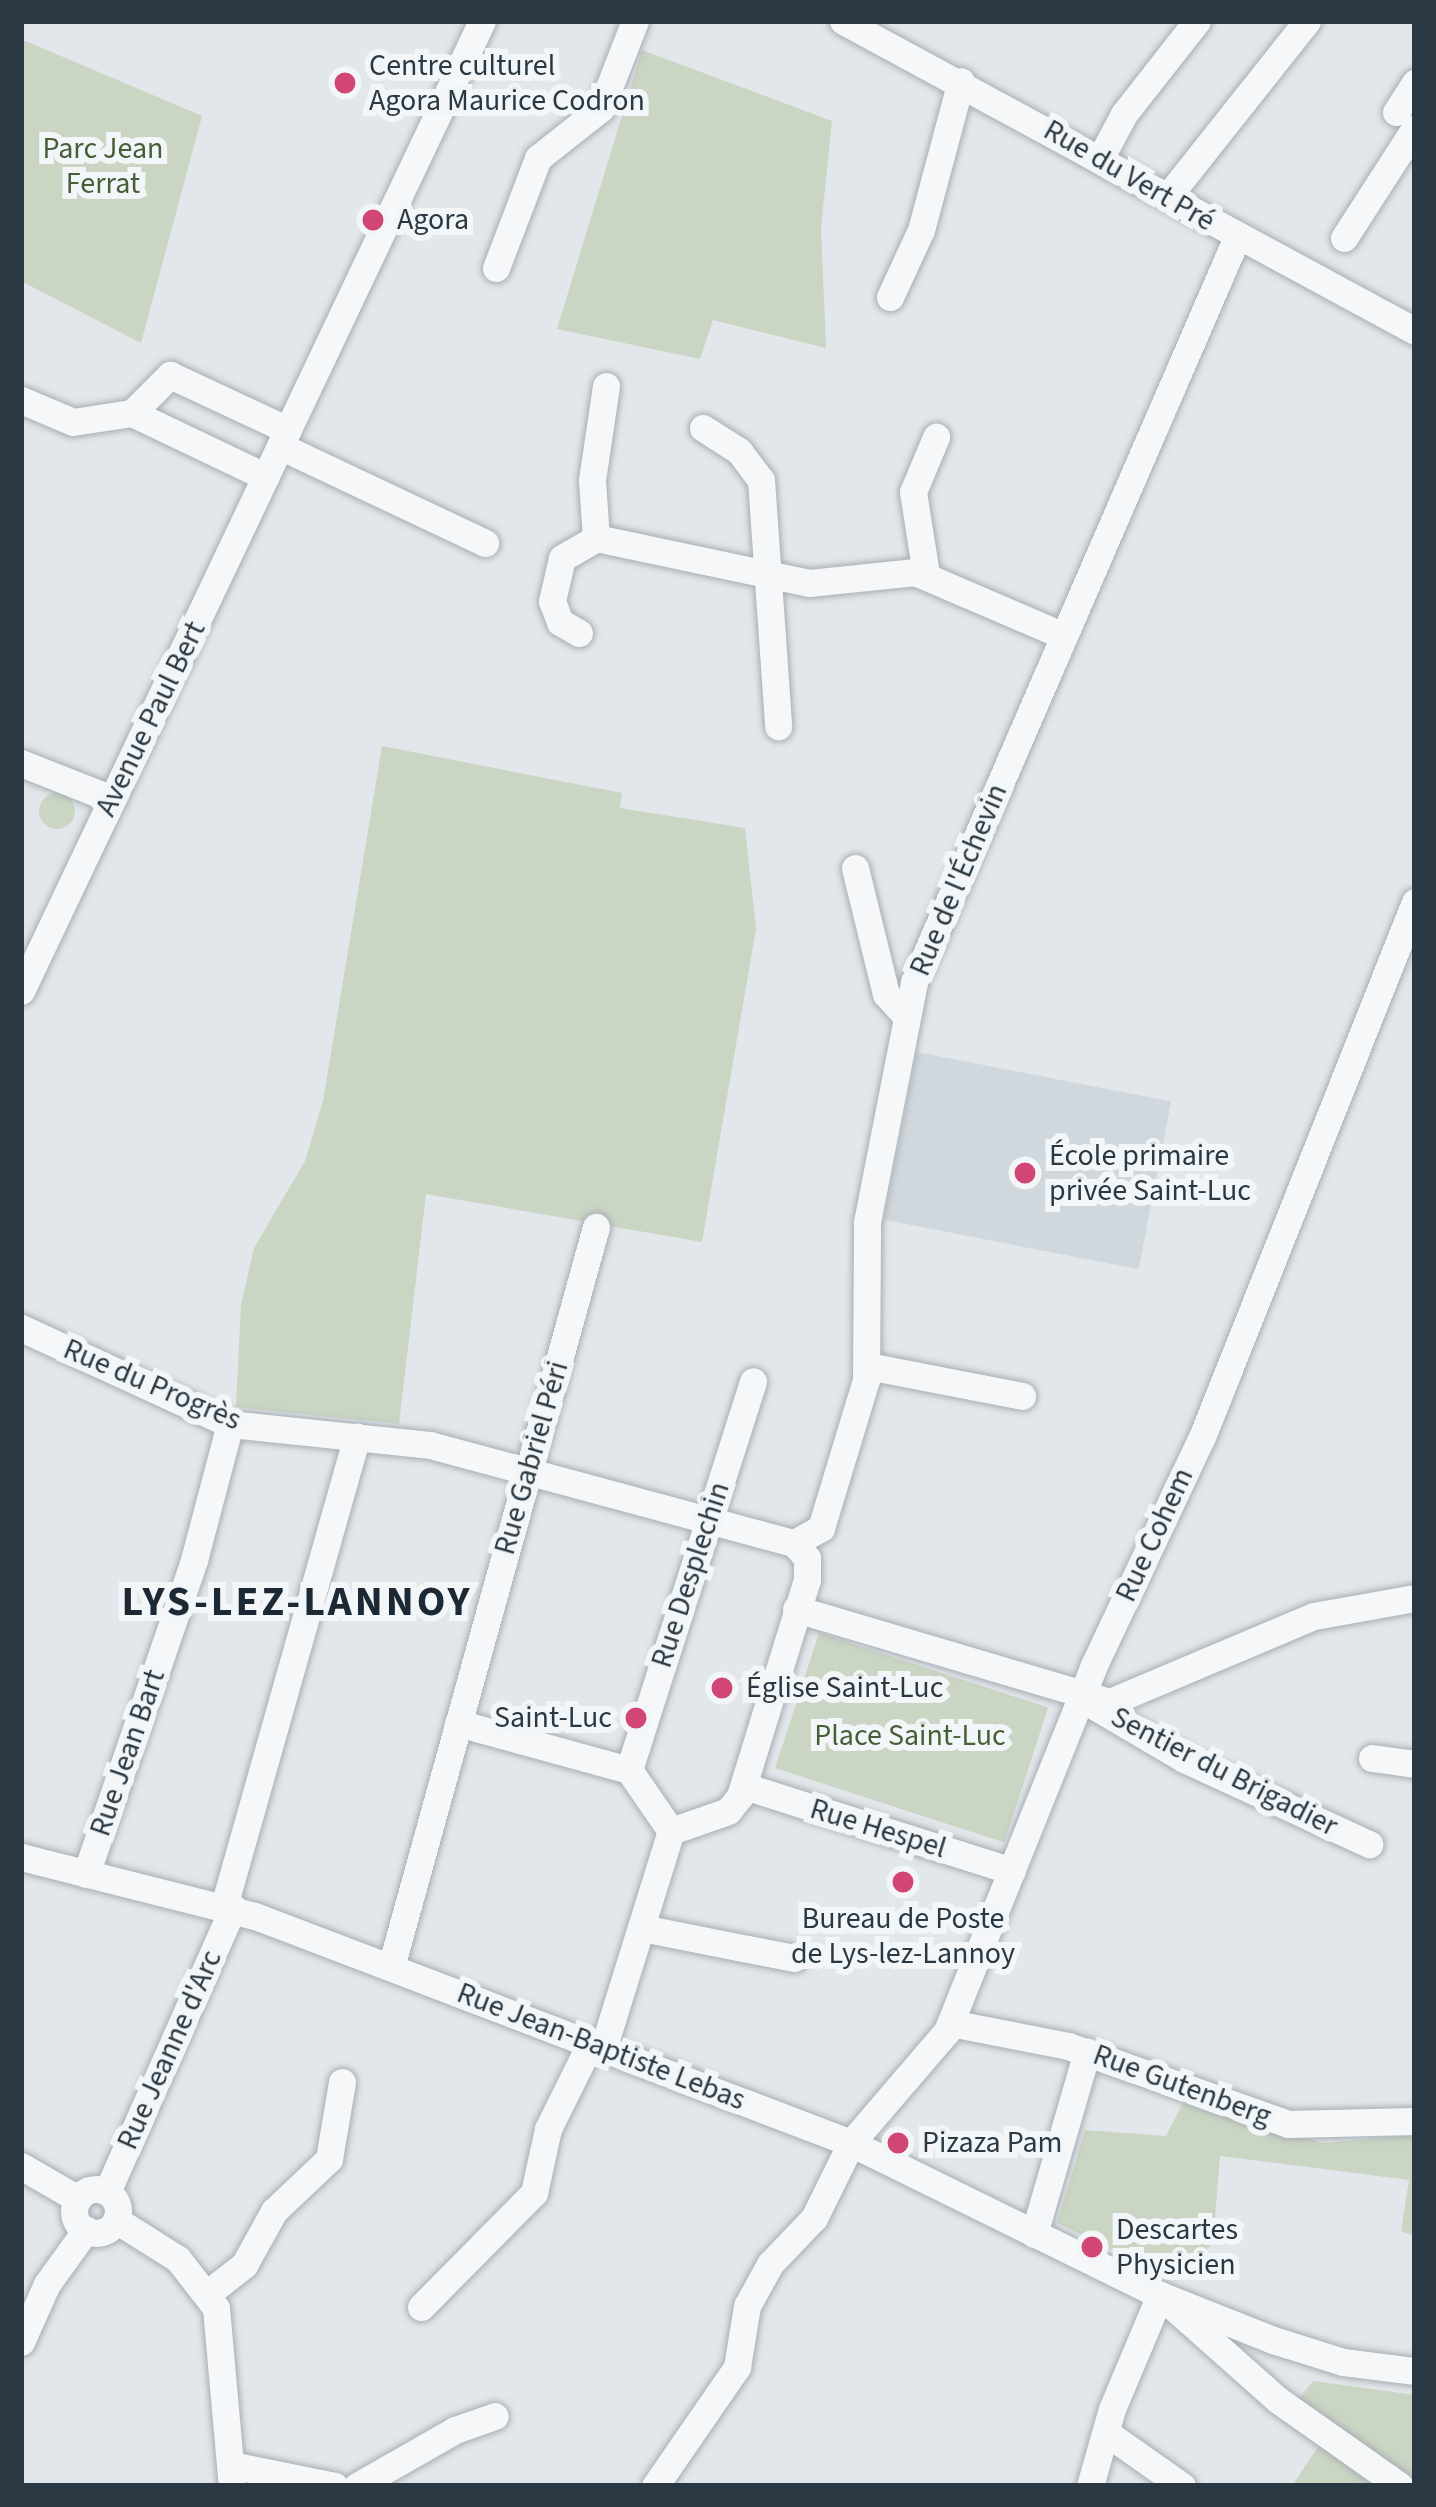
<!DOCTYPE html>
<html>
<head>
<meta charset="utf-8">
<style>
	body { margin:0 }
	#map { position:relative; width:1436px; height:2507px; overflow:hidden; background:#e2e7eb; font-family:"Source Sans 3",sans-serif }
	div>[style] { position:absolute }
	.built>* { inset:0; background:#d0d7dd; transform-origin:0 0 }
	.green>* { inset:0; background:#cbd5c3; transform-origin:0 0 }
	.round { border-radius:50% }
	.roads { filter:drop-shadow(0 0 3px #a7afb5) drop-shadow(0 0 3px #a7afb5) }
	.minor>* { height:27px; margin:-13.5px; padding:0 13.5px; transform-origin:13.5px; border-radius:13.5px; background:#f5f7f9 }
	.minor>.ring { margin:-13.5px; padding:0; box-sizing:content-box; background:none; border:27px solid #f5f7f9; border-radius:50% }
	.dots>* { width:33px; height:33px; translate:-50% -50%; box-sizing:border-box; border:6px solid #f2f6f8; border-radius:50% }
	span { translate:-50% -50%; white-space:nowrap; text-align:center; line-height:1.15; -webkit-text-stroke:12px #f2f6f8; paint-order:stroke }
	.poi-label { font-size:30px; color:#2a3843 }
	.left { translate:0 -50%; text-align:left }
	.right { translate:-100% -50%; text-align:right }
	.park-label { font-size:30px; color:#465f37 }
	.street-label { font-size:30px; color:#2a3843 }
	.district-label { font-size:42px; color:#1c2934; font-weight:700; letter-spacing:3px }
	.frame { position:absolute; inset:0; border:24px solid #2a3843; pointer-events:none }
</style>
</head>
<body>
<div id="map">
	<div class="built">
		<i style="left:917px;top:1052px;width:259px;height:171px;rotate:11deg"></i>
	</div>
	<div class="green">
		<i style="clip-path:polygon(21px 39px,202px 116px,141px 343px,21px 281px)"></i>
		<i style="clip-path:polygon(642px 50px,832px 121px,821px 227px,826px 348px,713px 320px,700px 359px,557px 329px)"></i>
		<i style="clip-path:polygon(382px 746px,622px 793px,620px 808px,745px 828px,756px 929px,702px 1242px,426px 1194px,399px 1424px,236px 1407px,241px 1305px,254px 1248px,305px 1161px,323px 1101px)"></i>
		<i class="round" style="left:39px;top:793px;width:36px;height:36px"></i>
		<i style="left:819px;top:1633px;width:241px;height:142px;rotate:18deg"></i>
		<i style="clip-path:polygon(1183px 2103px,1323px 2143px,1415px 2135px,1415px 2236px,1401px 2231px,1409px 2180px,1220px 2156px,1213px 2243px,1176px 2281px,1057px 2223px,1085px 2130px,1166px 2136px)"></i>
		<i style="clip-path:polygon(1313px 2381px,1415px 2395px,1415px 2486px,1292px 2486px,1321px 2442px,1287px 2413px)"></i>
	</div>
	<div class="roads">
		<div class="minor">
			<i style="left:843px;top:21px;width:651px;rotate:28.46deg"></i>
			<i style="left:1396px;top:112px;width:35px;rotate:-57deg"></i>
			<i style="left:1101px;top:157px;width:49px;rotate:-61.9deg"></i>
			<i style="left:1124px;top:114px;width:118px;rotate:-51.9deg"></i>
			<i style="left:1169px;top:195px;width:222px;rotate:-51.6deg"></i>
			<i style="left:1344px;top:238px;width:131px;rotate:-57.2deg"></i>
			<i style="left:496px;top:268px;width:118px;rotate:-69.1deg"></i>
			<i style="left:538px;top:158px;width:80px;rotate:-38.4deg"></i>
			<i style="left:601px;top:108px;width:93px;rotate:-68.7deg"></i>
			<i style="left:890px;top:297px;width:74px;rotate:-65.2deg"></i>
			<i style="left:921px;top:230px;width:154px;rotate:-75deg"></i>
			<i style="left:606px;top:386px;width:95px;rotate:98.5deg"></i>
			<i style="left:592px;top:480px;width:58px;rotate:86.1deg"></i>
			<i style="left:596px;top:538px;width:218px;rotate:11.9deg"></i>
			<i style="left:809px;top:583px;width:107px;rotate:-5.9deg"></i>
			<i style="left:915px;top:572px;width:162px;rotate:23.2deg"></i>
			<i style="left:21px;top:400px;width:56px;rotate:22.9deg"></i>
			<i style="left:73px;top:422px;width:60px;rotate:-8.7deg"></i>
			<i style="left:132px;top:413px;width:148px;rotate:25.5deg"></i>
			<i style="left:132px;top:413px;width:54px;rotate:-45deg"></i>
			<i style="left:170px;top:375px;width:130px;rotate:25deg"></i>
			<i style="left:703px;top:428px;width:43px;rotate:32.6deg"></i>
			<i style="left:739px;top:451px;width:36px;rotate:53deg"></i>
			<i style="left:761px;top:480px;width:247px;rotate:86deg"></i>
			<i style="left:280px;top:446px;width:227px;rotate:25.3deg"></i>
			<i style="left:926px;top:574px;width:83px;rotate:-99deg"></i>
			<i style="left:913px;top:492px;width:60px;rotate:-67.3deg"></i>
			<i style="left:579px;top:633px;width:22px;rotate:-150deg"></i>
			<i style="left:560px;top:622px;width:22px;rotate:-111deg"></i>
			<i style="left:552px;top:601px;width:44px;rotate:-76.9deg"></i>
			<i style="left:562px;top:558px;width:39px;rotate:-30deg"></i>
			<i style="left:21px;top:763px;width:98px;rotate:21.6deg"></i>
			<i style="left:855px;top:868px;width:130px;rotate:76.2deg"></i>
			<i style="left:886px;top:994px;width:28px;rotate:48deg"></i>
			<i style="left:21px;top:991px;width:1074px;rotate:-64.58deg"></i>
			<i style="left:21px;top:1328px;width:230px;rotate:24.7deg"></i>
			<i style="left:230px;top:1424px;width:201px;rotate:6deg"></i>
			<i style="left:430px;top:1445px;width:377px;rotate:15.1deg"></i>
			<i style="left:868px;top:1366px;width:157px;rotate:11deg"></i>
			<i style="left:794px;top:1543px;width:31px;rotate:-29deg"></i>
			<i style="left:821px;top:1528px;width:155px;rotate:-73.1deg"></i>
			<i style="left:866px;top:1380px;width:158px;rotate:-89.6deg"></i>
			<i style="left:867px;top:1222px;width:245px;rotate:-78.9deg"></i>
			<i style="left:914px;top:982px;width:812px;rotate:-66.56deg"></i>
			<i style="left:796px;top:1609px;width:327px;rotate:16.5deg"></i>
			<i style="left:1110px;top:1702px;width:221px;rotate:-22.9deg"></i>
			<i style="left:1314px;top:1616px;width:103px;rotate:-10.1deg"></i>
			<i style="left:1089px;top:1703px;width:110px;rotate:30.5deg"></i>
			<i style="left:1184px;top:1759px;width:204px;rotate:24.7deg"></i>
			<i style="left:458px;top:1723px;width:177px;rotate:15.4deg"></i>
			<i style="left:1372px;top:1758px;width:43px;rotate:7.9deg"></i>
			<i style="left:629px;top:1770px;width:408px;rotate:-72.3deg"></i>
			<i style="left:629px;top:1770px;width:74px;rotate:55.5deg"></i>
			<i style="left:744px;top:1786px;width:281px;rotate:17.6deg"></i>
			<i style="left:671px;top:1831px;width:60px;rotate:-19.3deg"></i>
			<i style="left:728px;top:1811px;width:19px;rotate:-51deg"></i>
			<i style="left:740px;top:1796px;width:226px;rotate:-72.8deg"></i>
			<i style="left:807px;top:1580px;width:22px;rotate:-90deg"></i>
			<i style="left:807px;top:1558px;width:20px;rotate:-131deg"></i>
			<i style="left:21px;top:1857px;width:241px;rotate:14.2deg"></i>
			<i style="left:255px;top:1916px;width:638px;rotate:20.85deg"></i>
			<i style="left:851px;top:2143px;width:344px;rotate:26.2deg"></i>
			<i style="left:1160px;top:2295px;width:122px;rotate:21.7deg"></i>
			<i style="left:1273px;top:2340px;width:73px;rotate:17.4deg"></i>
			<i style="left:1343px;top:2362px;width:73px;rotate:7.1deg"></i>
			<i style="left:86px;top:1874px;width:332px;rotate:-71deg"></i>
			<i style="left:194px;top:1560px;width:141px;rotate:-75.2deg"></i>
			<i style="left:224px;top:1906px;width:488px;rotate:-74.2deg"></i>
			<i style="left:642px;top:1928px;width:155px;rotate:11.2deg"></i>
			<i style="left:391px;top:1967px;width:768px;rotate:-74.52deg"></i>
			<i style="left:951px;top:2023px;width:119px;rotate:11.1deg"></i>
			<i style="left:1068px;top:2046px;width:233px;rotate:19.5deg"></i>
			<i style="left:1288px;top:2124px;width:127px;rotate:-1.4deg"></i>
			<i style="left:603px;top:2049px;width:228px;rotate:-72.7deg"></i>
			<i style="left:21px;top:2166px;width:66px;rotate:30.1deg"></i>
			<i class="ring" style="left:74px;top:2189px;width:17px;height:17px"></i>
			<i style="left:107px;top:2192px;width:311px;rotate:-66.1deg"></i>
			<i style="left:116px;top:2220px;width:73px;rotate:32.2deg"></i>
			<i style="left:178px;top:2259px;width:62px;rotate:52.2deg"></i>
			<i style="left:216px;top:2308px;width:179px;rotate:84.9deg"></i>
			<i style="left:1034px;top:2234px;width:190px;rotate:-73.8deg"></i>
			<i style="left:208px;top:2293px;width:46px;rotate:-37.9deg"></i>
			<i style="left:244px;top:2265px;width:62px;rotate:-60.9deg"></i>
			<i style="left:274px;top:2211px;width:76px;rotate:-43.4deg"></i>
			<i style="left:329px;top:2159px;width:78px;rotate:-80.4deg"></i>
			<i style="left:1172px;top:2306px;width:142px;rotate:41.6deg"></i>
			<i style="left:1278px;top:2400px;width:149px;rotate:35.2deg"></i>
			<i style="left:421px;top:2307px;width:161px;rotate:-45.3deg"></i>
			<i style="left:534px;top:2193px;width:66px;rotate:-77.7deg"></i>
			<i style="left:548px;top:2129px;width:95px;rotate:-63.7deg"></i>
			<i style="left:21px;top:2342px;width:64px;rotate:-65.9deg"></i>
			<i style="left:47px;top:2284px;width:67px;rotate:-54.2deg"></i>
			<i style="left:1111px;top:2436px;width:87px;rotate:35.2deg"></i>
			<i style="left:231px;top:2465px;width:106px;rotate:11.4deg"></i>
			<i style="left:357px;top:2486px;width:113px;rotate:-29.7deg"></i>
			<i style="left:455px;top:2430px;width:42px;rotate:-19.3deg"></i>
			<i style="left:655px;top:2486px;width:145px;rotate:-55.4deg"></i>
			<i style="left:737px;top:2367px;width:62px;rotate:-80.7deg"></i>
			<i style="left:747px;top:2306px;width:48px;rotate:-61.3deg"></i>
			<i style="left:770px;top:2264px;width:64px;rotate:-46.3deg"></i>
			<i style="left:814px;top:2218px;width:84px;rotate:-63.7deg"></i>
			<i style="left:851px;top:2143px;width:148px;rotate:-49.4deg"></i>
			<i style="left:947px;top:2031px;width:394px;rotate:-68.1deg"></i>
			<i style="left:1094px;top:1665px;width:252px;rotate:-64.7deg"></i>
			<i style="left:1202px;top:1437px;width:576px;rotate:-68.29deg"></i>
			<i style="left:1090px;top:2486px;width:80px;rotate:-74.1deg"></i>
			<i style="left:1112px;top:2409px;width:124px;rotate:-67.2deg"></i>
		</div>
	</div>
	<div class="dots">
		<i style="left:345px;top:83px;background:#d14675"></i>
		<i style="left:373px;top:220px;background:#d14675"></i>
		<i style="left:1025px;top:1173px;background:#d14675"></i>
		<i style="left:722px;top:1688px;background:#d14675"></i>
		<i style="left:636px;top:1718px;background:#d14675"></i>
		<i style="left:903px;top:1882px;background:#d14675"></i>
		<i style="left:898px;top:2143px;background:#d14675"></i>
		<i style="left:1092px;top:2247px;background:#d14675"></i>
	</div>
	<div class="poi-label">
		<span class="left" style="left:369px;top:83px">Centre culturel<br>Agora Maurice Codron</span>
		<span class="left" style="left:397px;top:220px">Agora</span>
		<span class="left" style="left:1049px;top:1173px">École primaire<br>privée Saint-Luc</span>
		<span class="left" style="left:746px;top:1688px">Église Saint-Luc</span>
		<span class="right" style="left:612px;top:1718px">Saint-Luc</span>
		<span style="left:903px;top:1936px">Bureau de Poste<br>de Lys-lez-Lannoy</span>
		<span class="left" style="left:922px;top:2143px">Pizaza Pam</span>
		<span class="left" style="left:1116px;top:2247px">Descartes<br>Physicien</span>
	</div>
	<div class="park-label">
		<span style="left:103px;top:166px">Parc Jean<br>Ferrat</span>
		<span style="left:910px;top:1736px">Place Saint-Luc</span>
	</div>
	<div class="street-label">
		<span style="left:1129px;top:176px;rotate:30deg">Rue du Vert Pré</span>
		<span style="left:151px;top:719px;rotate:-64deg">Avenue Paul Bert</span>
		<span style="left:959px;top:880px;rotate:-67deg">Rue de l'Échevin</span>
		<span style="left:152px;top:1385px;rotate:23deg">Rue du Progrès</span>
		<span style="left:532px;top:1458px;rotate:-74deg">Rue Gabriel Péri</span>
		<span style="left:1155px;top:1535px;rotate:-65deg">Rue Cohem</span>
		<span style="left:691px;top:1575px;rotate:-72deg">Rue Desplechin</span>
		<span style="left:128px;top:1753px;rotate:-71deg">Rue Jean Bart</span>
		<span style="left:1224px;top:1772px;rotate:27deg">Sentier du Brigadier</span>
		<span style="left:878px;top:1829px;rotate:17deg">Rue Hespel</span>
		<span style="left:601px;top:2047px;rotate:21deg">Rue Jean-Baptiste Lebas</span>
		<span style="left:170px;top:2050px;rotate:-66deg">Rue Jeanne d'Arc</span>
		<span style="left:1182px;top:2086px;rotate:20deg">Rue Gutenberg</span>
	</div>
	<div class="district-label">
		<span style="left:297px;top:1602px">LYS-LEZ-LANNOY</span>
	</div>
	<div class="frame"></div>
</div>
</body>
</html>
